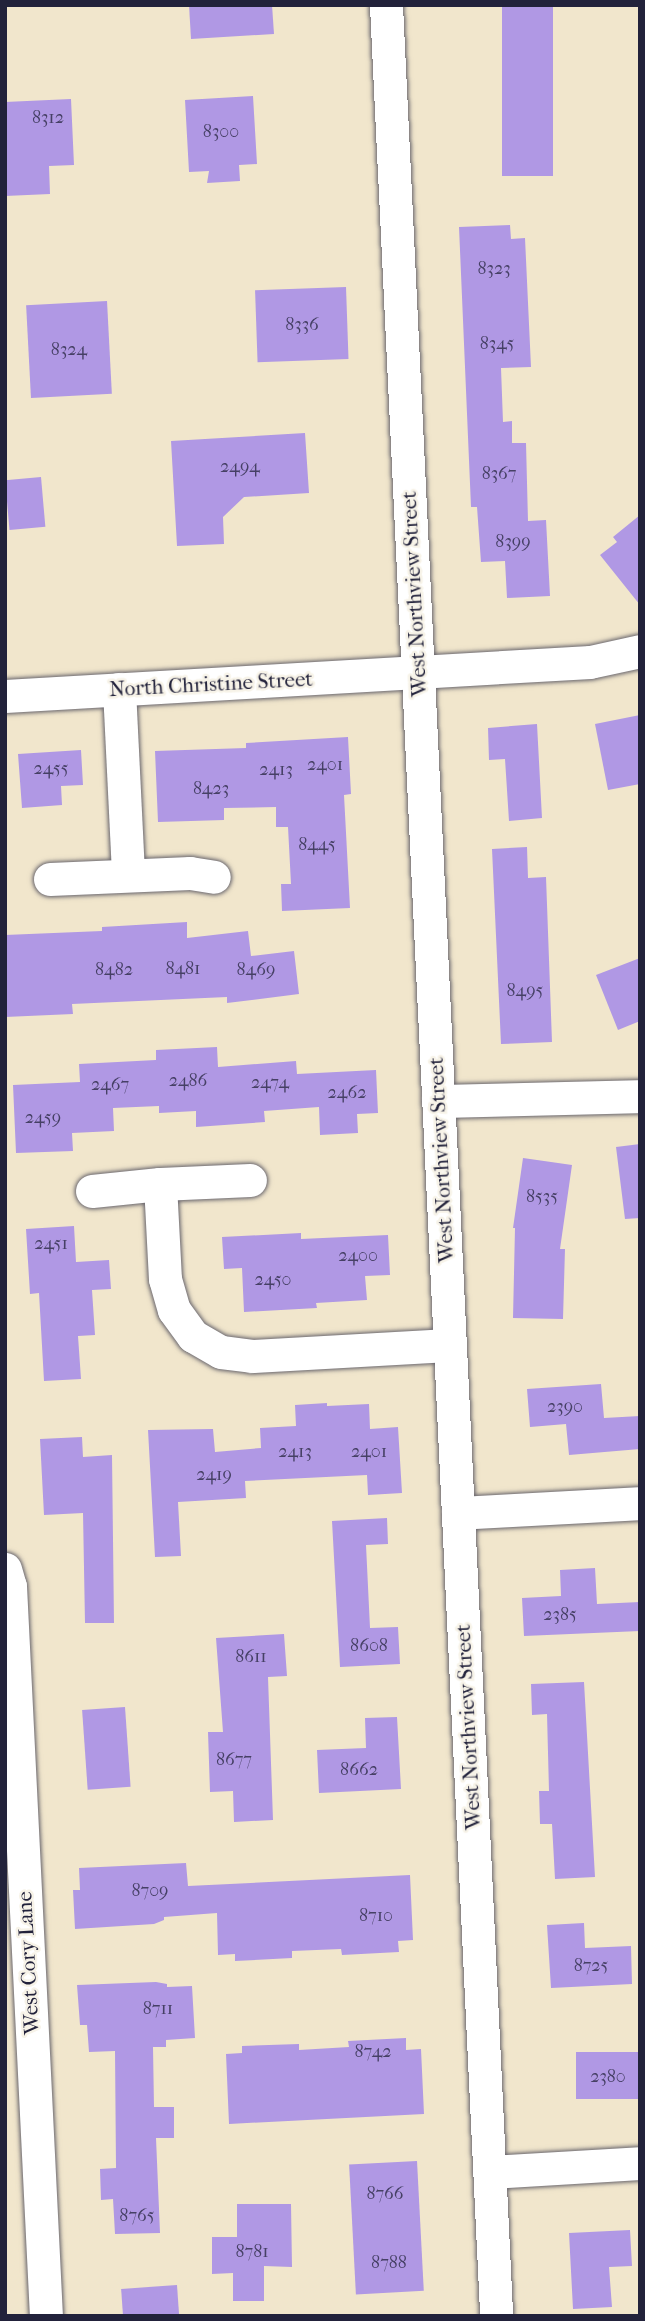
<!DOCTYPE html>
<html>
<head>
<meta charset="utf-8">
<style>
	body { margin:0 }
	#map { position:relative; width:645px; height:2321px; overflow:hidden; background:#f1e6cc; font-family:"IM FELL French Canon",serif }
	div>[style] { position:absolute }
	.building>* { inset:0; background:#b098e4; transform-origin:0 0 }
	.roads { filter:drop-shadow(0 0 2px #6a676e) drop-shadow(0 0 2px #6a676e) }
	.minor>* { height:33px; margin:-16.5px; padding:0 16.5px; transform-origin:16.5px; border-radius:16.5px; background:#fff }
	span { translate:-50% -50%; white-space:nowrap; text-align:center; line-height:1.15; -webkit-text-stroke:5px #f7f3e8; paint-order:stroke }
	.number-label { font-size:18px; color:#464065 }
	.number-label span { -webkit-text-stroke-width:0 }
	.street-label { font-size:21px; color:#22223b }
	.frame { position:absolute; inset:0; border:7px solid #22223b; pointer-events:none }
</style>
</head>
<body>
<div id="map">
	<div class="building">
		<i style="clip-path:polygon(189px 5px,272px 5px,274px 34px,191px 39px)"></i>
		<i style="left:502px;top:5px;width:51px;height:171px"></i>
		<i style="clip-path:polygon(253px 96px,257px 164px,239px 165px,240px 181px,207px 183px,209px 171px,189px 172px,185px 100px)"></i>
		<i style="clip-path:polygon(71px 99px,74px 165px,49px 166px,50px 194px,5px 196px,5px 102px)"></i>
		<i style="clip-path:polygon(510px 225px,511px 239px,525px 238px,531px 367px,501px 368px,503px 422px,512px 421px,512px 443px,526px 443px,528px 521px,546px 520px,550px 596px,507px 598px,505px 561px,481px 562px,477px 507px,471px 507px,459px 227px)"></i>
		<i style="left:346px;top:287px;width:72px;height:91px;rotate:88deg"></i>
		<i style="left:107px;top:301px;width:93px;height:81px;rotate:87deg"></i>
		<i style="clip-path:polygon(305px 433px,309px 493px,244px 497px,223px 517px,224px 544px,177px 546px,171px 441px)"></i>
		<i style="left:41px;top:477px;width:50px;height:36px;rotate:85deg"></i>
		<i style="clip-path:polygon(640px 515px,640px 605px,600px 555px,617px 542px,613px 537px)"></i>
		<i style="clip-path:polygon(640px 715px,640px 784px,608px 790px,595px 724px)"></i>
		<i style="clip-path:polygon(537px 724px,542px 818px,509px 821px,505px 759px,489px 760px,488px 728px)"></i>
		<i style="clip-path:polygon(348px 737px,351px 794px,344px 795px,350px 908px,282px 911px,281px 884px,291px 884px,288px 827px,276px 827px,276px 807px,224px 808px,224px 820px,158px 822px,155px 751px,246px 748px,246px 743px)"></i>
		<i style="clip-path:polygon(81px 750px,83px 785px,61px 786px,62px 805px,22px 808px,18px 754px)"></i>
		<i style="clip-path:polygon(527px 847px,528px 878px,546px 877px,552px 1042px,501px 1044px,492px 849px)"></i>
		<i style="clip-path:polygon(187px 922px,187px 938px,248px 931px,251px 956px,294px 951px,299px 994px,227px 1003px,227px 997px,72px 1004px,73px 1014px,5px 1017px,5px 935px,102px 931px,102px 927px)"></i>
		<i style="clip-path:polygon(640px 958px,640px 1021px,618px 1030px,596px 975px)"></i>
		<i style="clip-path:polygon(217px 1047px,218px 1067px,296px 1061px,297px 1074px,376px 1070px,378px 1113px,357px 1114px,358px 1133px,320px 1135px,319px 1107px,264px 1111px,265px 1122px,196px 1127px,196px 1111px,159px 1113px,159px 1106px,113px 1108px,114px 1131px,72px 1133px,73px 1151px,16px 1153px,13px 1085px,80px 1082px,79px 1064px,156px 1060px,156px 1050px)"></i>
		<i style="clip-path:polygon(640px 1144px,640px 1218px,625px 1219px,616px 1147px)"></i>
		<i style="clip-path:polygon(523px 1158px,572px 1165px,560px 1249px,565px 1249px,563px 1319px,513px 1318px,515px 1228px,513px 1228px)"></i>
		<i style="clip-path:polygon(74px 1226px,76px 1262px,109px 1260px,111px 1289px,92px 1290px,95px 1335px,78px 1336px,81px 1379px,44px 1381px,39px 1293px,30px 1294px,26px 1229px)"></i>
		<i style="clip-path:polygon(301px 1233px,301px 1239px,388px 1235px,390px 1275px,365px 1276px,367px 1300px,316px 1303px,317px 1308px,244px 1312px,242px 1268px,224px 1269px,222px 1237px)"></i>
		<i style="clip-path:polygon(601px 1384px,604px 1418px,640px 1416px,640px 1449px,569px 1455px,566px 1424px,530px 1427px,527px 1389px)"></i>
		<i style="clip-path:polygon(327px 1403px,327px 1406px,369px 1404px,370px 1429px,398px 1427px,402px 1493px,368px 1495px,367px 1475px,245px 1481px,246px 1498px,178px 1502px,181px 1556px,155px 1557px,148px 1430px,213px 1429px,215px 1452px,261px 1448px,260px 1428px,296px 1426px,295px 1405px)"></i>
		<i style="clip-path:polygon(82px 1437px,83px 1457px,112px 1455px,114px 1623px,85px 1623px,83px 1513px,44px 1515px,40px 1439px)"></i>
		<i style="clip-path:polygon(387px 1518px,388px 1544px,366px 1545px,370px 1628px,398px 1627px,400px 1664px,340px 1667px,332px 1521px)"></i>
		<i style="clip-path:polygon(595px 1568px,597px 1604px,640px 1602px,640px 1631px,524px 1636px,522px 1598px,561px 1596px,560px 1570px)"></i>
		<i style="clip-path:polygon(284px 1634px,287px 1676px,268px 1677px,273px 1820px,234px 1822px,233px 1791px,210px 1792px,208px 1732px,223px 1732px,216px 1638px)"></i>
		<i style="clip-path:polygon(584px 1682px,595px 1877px,555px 1879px,552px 1824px,540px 1824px,539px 1791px,549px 1791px,547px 1714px,532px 1715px,531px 1684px)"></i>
		<i style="left:125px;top:1707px;width:80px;height:43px;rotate:86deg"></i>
		<i style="clip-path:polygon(397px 1717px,401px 1789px,319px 1793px,317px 1750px,366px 1748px,365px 1718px)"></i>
		<i style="clip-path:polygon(186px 1863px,188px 1886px,410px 1875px,413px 1940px,398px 1941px,399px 1952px,342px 1955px,341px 1949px,292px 1951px,292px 1958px,235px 1961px,235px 1954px,218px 1955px,217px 1913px,164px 1917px,164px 1920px,154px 1924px,75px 1929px,73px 1890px,80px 1890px,79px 1868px)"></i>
		<i style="clip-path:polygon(584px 1923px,585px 1948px,631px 1946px,632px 1984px,551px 1988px,547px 1925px)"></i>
		<i style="clip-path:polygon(156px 1982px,167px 1984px,167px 1987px,192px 1986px,195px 2038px,166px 2040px,166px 2047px,153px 2047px,154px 2107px,174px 2107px,174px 2138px,156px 2138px,160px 2233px,115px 2234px,113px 2199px,101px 2200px,100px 2169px,116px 2168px,115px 2051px,89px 2052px,87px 2025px,80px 2025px,77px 1985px)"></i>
		<i style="clip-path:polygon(406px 2038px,406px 2050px,421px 2049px,424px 2114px,229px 2124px,226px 2054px,242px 2053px,242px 2046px,299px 2044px,299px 2050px,349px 2047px,348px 2041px)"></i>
		<i style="left:640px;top:2052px;width:47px;height:64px;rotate:90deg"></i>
		<i style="left:417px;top:2161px;width:130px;height:68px;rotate:87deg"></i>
		<i style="clip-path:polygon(237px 2204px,291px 2204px,292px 2267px,264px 2266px,264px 2301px,233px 2301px,233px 2273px,212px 2274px,212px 2237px,237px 2237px)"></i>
		<i style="clip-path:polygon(630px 2230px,632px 2266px,609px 2267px,612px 2307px,573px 2309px,569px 2233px)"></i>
		<i style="left:177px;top:2285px;width:31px;height:56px;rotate:86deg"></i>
	</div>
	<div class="roads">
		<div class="minor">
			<i style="left:386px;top:5px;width:2314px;rotate:87.27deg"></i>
			<i style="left:119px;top:689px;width:186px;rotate:87.2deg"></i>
			<i style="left:5px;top:696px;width:586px;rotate:-3.33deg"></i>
			<i style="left:590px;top:662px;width:51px;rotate:-12.4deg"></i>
			<i style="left:50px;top:879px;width:140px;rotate:-2.5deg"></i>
			<i style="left:190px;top:873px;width:24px;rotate:9deg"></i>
			<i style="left:438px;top:1101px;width:202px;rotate:-1.4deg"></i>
			<i style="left:160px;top:1184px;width:95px;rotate:87deg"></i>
			<i style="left:165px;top:1279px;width:32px;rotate:74deg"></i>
			<i style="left:174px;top:1310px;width:32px;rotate:54deg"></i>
			<i style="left:193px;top:1336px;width:32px;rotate:30deg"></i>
			<i style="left:221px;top:1352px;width:31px;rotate:7deg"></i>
			<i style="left:252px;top:1356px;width:198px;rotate:-3.2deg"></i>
			<i style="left:92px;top:1191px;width:68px;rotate:-5.9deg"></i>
			<i style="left:160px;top:1184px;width:90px;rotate:-2.5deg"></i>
			<i style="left:458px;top:1513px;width:182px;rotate:-3.1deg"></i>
			<i style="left:5px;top:1569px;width:18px;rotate:74deg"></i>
			<i style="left:10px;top:1586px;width:731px;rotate:87.18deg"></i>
			<i style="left:490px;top:2172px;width:150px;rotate:-3.4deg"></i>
		</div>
	</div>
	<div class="number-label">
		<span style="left:48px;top:118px">8312</span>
		<span style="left:221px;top:132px">8300</span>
		<span style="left:494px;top:269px">8323</span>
		<span style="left:302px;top:325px">8336</span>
		<span style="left:497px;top:344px">8345</span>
		<span style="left:69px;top:350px">8324</span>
		<span style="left:240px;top:467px">2494</span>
		<span style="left:499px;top:474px">8367</span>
		<span style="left:513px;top:542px">8399</span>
		<span style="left:325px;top:765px">2401</span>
		<span style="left:51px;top:769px">2455</span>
		<span style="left:276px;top:770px">2413</span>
		<span style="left:211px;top:789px">8423</span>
		<span style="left:317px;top:845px">8445</span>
		<span style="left:183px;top:969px">8481</span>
		<span style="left:114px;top:970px">8482</span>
		<span style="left:256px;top:970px">8469</span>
		<span style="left:525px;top:991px">8495</span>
		<span style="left:188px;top:1081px">2486</span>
		<span style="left:270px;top:1083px">2474</span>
		<span style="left:110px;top:1085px">2467</span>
		<span style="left:347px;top:1093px">2462</span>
		<span style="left:43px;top:1118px">2459</span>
		<span style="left:542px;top:1197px">8535</span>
		<span style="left:51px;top:1244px">2451</span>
		<span style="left:358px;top:1256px">2400</span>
		<span style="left:273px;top:1280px">2450</span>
		<span style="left:565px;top:1407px">2390</span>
		<span style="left:295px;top:1452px">2413</span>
		<span style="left:369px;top:1452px">2401</span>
		<span style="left:214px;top:1475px">2419</span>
		<span style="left:560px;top:1615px">2385</span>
		<span style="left:369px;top:1646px">8608</span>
		<span style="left:251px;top:1657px">8611</span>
		<span style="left:234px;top:1760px">8677</span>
		<span style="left:359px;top:1770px">8662</span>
		<span style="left:150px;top:1891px">8709</span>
		<span style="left:376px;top:1916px">8710</span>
		<span style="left:591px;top:1966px">8725</span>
		<span style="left:158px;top:2009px">8711</span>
		<span style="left:373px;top:2052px">8742</span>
		<span style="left:608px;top:2077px">2380</span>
		<span style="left:385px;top:2194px">8766</span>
		<span style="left:137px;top:2216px">8765</span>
		<span style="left:252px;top:2252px">8781</span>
		<span style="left:389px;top:2263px">8788</span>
	</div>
	<div class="street-label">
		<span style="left:414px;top:594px;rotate:-93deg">West Northview Street</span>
		<span style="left:211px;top:684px;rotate:-3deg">North Christine Street</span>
		<span style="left:441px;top:1160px;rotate:-93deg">West Northview Street</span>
		<span style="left:468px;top:1727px;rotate:-93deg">West Northview Street</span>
		<span style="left:28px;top:1963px;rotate:-93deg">West Cory Lane</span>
	</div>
	<div class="frame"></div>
</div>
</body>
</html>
